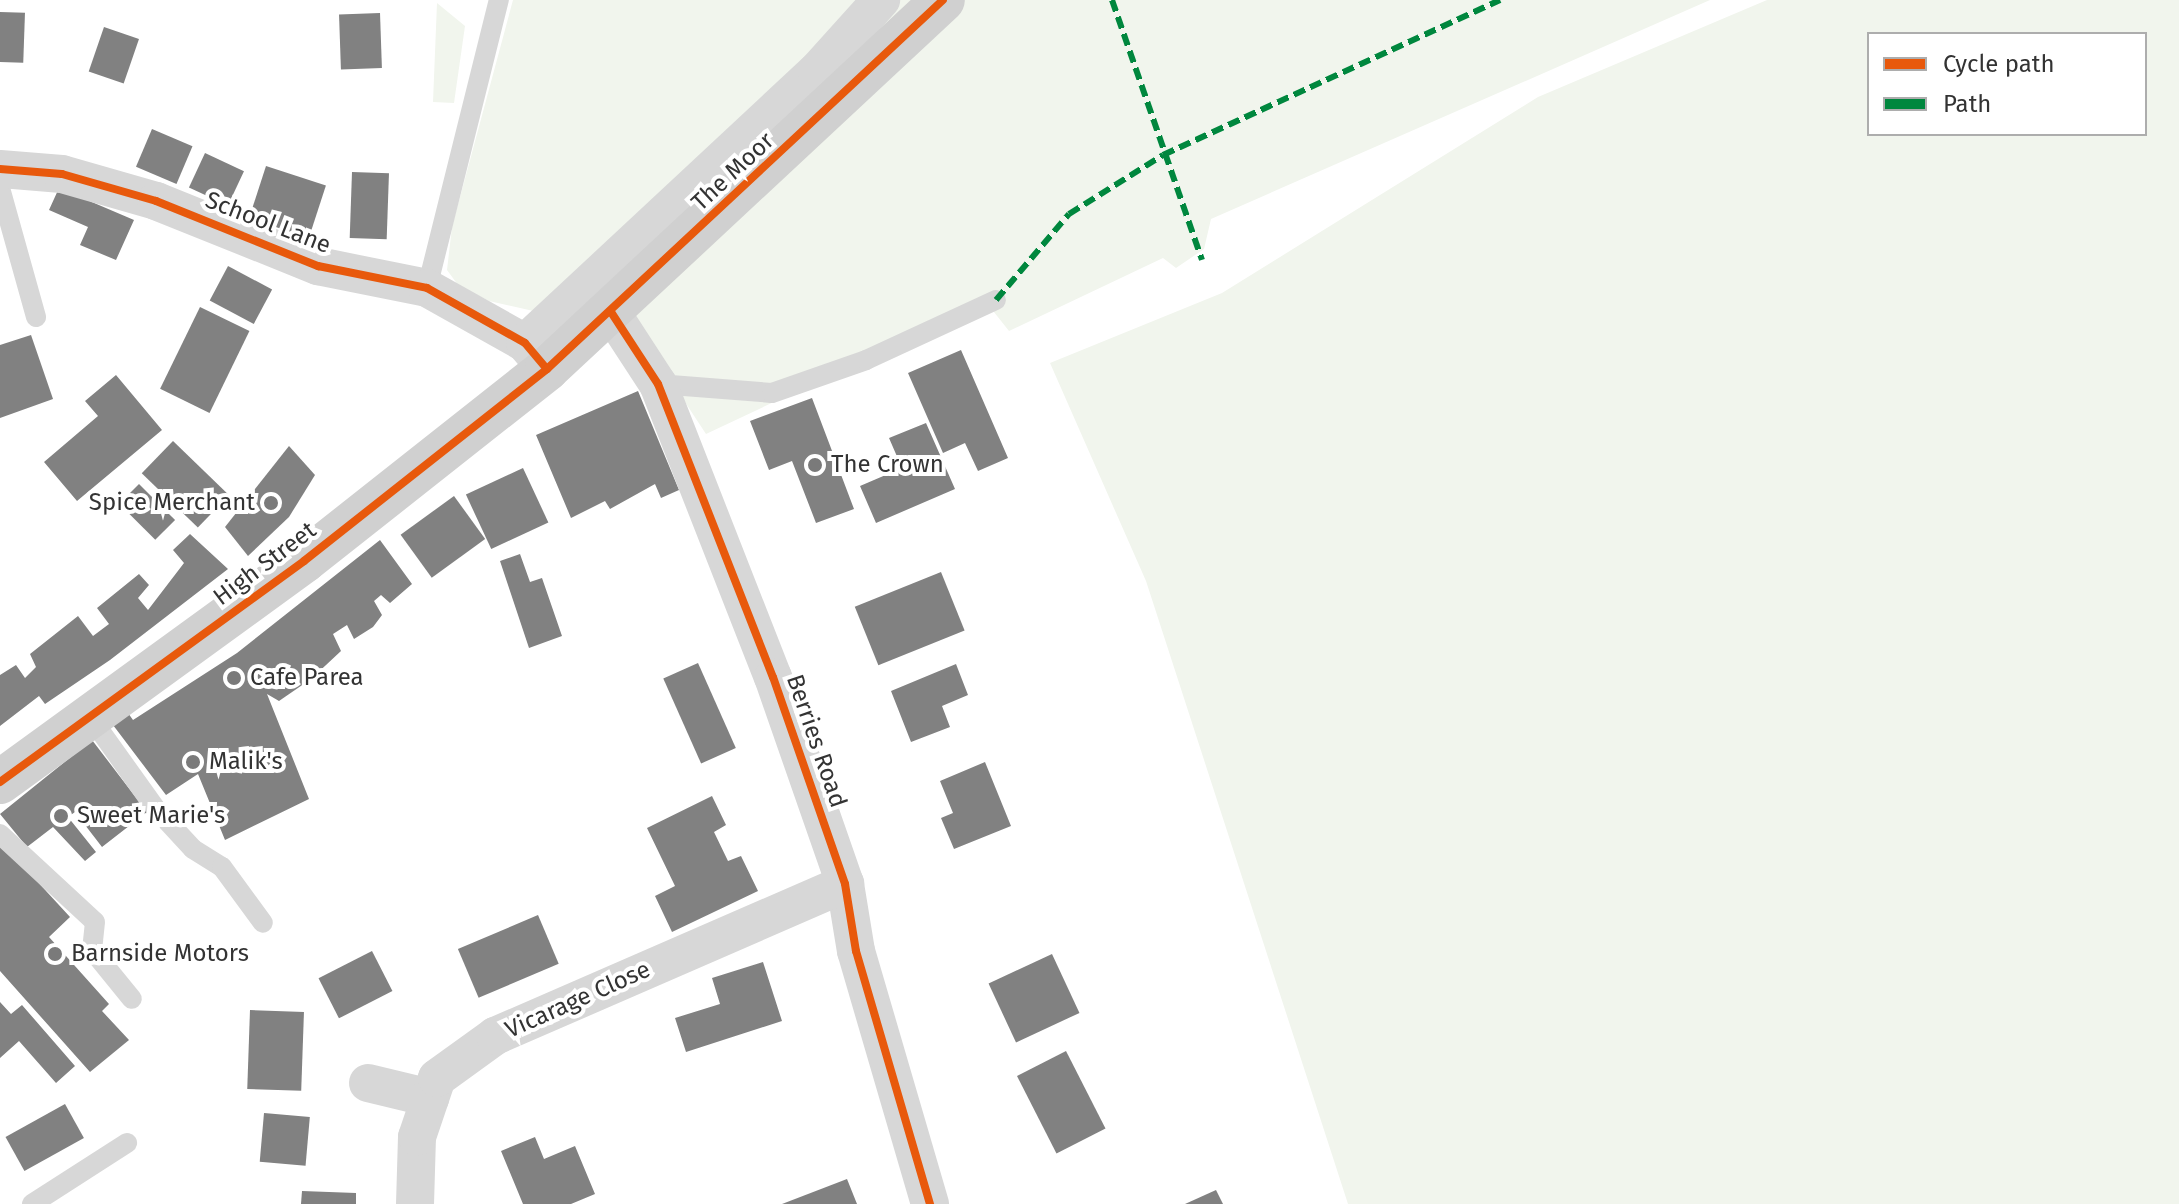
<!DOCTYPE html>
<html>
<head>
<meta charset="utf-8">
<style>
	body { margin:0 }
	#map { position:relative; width:2179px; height:1204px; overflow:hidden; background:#fff; font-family:"Fira Sans",sans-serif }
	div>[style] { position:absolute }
	.green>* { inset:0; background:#f1f5ed }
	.building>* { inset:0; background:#818181; transform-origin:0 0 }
	.lane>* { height:20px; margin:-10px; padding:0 10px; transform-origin:10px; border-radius:10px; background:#d7d7d7 }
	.street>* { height:38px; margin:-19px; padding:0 19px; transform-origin:19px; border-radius:19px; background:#d7d7d7 }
	.secondary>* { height:44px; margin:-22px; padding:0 22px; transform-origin:22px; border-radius:22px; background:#d0d0d0 }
	.quiet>* { height:6px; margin-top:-3px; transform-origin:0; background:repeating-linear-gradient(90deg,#00873e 0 12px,transparent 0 18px) }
	.cycleway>* { height:8px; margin:-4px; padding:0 4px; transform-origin:4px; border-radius:4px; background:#e8590c }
	.dots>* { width:22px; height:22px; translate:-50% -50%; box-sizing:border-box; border:4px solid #fff; border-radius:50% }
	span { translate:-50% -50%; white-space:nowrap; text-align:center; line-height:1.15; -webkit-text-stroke:8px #fff; paint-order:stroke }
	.street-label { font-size:24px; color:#333 }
	.poi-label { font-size:24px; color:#333 }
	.left { translate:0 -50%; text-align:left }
	.right { translate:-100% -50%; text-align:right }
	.legend { position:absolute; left:1867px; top:32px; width:280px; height:104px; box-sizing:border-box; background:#fff; border:2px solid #adadad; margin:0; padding:10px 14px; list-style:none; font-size:24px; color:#333 }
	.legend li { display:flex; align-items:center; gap:16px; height:40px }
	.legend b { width:40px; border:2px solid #adadad }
</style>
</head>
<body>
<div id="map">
	<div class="green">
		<i style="clip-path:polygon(513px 0,1710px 0,1211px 219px,1204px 249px,1176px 268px,1163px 258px,1009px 331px,986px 302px,706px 434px,652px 352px,560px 317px,489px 301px,458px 285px,447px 270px,452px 227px)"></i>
		<i style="clip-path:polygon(evenodd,1767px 0,2179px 0,2179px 1204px,1348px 1204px,1146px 581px,1050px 363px,1222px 293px,1538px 97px,1767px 0,1869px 34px,2145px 34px,2145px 134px,1869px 134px,1869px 34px)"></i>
		<i style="clip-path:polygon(437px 3px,465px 26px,454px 103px,433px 102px)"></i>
	</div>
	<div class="building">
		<i style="left:0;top:12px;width:25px;height:50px;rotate:2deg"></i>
		<i style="left:380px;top:13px;width:55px;height:41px;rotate:88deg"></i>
		<i style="left:104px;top:27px;width:37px;height:47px;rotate:19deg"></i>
		<i style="left:152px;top:129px;width:44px;height:41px;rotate:23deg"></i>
		<i style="left:205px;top:153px;width:43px;height:38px;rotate:25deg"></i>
		<i style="left:266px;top:166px;width:63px;height:55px;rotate:18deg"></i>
		<i style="left:352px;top:172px;width:37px;height:66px;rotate:2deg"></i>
		<i style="clip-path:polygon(59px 188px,134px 220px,116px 260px,80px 245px,88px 227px,49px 210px)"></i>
		<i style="left:228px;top:266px;width:50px;height:39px;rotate:28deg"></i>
		<i style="left:200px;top:307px;width:55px;height:91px;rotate:26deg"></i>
		<i style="clip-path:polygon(31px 335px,53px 399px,0 418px,0 345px)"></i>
		<i style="clip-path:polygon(961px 350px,1008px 458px,978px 471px,965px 443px,943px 453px,908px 373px)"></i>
		<i style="clip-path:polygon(116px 375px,162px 430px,77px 501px,44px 462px,98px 416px,85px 401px)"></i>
		<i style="clip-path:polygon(638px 391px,679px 490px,661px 498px,655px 484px,610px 509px,605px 501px,571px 518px,536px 435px)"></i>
		<i style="clip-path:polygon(812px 398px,854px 509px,816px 523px,792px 461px,769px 470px,750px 421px)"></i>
		<i style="clip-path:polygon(926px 423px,955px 489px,876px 523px,860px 486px,902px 468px,889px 438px)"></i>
		<i style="left:173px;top:441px;width:78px;height:45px;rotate:44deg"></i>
		<i style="clip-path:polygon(289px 446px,315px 475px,289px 517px,248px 556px,225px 527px)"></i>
		<i style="left:523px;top:468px;width:60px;height:63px;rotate:65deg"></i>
		<i style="left:139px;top:484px;width:51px;height:28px;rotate:45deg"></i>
		<i style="left:454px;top:496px;width:53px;height:66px;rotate:54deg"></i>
		<i style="clip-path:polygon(190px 534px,228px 569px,110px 660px,45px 704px,39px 696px,0 726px,0 675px,16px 665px,25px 678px,36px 667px,30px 654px,78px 616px,93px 636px,109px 624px,97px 608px,139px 574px,149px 585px,138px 598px,148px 610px,184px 563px,173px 550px)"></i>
		<i style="clip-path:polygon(380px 540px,412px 584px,390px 603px,381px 595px,374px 601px,382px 615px,373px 627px,354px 639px,347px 625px,333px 634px,341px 651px,311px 679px,279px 701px,267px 694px,309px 799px,225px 840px,198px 774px,166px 795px,113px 725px,128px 713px,133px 720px,237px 653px)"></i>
		<i style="clip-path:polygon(520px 554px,530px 582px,542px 578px,562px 636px,529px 648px,500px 561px)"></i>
		<i style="left:941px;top:572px;width:63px;height:93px;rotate:68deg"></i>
		<i style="left:698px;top:663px;width:93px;height:38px;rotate:66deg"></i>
		<i style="clip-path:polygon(956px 664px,968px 695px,942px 706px,950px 727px,911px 742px,891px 691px)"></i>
		<i style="clip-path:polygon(92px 740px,147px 812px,102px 847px,75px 812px,68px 817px,96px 852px,85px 861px,53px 827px,27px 847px,0 814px)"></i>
		<i style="clip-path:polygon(985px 762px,1011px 826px,954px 849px,941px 818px,953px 813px,940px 781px)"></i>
		<i style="clip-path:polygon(712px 796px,726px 825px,714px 832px,728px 861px,741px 856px,758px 891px,672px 932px,655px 896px,675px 886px,647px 828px)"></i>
		<i style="clip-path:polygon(0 841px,70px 917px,49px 937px,109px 1004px,102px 1011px,129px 1040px,90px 1072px,0 971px)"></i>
		<i style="left:538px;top:915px;width:53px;height:87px;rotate:67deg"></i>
		<i style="left:372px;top:951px;width:45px;height:60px;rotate:63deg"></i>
		<i style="left:1052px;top:954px;width:65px;height:70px;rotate:65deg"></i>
		<i style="clip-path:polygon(763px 962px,782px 1021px,686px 1052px,675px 1018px,720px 1004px,712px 978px)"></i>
		<i style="clip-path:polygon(0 1002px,11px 1014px,22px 1005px,75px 1066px,56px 1083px,19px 1041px,0 1058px)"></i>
		<i style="left:250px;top:1010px;width:54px;height:79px;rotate:2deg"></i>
		<i style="left:1066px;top:1051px;width:87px;height:55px;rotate:63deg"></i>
		<i style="left:65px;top:1104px;width:39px;height:68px;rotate:61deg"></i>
		<i style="left:264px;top:1113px;width:46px;height:49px;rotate:5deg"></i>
		<i style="clip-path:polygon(535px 1137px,544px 1159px,575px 1146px,595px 1194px,571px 1204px,523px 1204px,501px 1151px)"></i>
		<i style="clip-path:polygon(847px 1179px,857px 1204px,782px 1204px)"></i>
		<i style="clip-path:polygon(1216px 1190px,1223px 1204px,1185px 1204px)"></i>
		<i style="clip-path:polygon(302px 1191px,356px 1193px,356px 1204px,301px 1204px)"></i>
	</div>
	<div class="lane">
		<i style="left:0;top:188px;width:134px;rotate:74.4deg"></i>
		<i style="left:427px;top:288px;width:297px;rotate:-76deg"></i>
		<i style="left:658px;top:384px;width:114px;rotate:4.5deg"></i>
		<i style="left:772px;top:393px;width:100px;rotate:-19.3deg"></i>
		<i style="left:866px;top:360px;width:143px;rotate:-24.8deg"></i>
		<i style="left:91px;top:718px;width:112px;rotate:54.5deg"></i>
		<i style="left:156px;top:809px;width:54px;rotate:47.2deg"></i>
		<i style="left:193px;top:849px;width:34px;rotate:32deg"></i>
		<i style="left:222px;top:867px;width:69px;rotate:53.8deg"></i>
		<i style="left:0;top:834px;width:129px;rotate:42.8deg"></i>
		<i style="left:95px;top:922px;width:28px;rotate:96deg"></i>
		<i style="left:92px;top:950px;width:63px;rotate:50.8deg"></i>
		<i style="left:32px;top:1204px;width:113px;rotate:-32.7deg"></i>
	</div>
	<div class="street">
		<i style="left:0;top:169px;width:62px;rotate:4.6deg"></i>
		<i style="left:62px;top:174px;width:98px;rotate:16deg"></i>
		<i style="left:156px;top:201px;width:175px;rotate:21.9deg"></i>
		<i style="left:318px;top:266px;width:111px;rotate:11.4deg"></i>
		<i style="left:427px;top:288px;width:112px;rotate:29.3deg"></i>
		<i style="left:525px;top:343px;width:34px;rotate:50deg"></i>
		<i style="left:611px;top:312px;width:86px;rotate:56.9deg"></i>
		<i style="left:658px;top:384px;width:315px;rotate:68.6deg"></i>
		<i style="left:773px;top:677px;width:219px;rotate:70.8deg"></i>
		<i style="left:845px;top:884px;width:68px;rotate:80.7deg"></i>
		<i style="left:856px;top:951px;width:264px;rotate:73.7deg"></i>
		<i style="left:525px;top:343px;width:399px;rotate:-43deg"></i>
		<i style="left:817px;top:71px;width:96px;rotate:-48deg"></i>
		<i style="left:368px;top:1083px;width:64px;rotate:13.6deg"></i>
		<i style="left:415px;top:1204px;width:67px;rotate:-88.3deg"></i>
		<i style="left:417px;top:1137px;width:62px;rotate:-71.3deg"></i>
		<i style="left:437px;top:1078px;width:72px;rotate:-35.9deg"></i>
		<i style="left:495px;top:1036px;width:382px;rotate:-23.5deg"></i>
	</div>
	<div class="secondary">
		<i style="left:0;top:782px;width:376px;rotate:-36deg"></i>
		<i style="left:304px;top:561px;width:310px;rotate:-38.3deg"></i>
		<i style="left:547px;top:369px;width:541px;rotate:-42.98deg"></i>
	</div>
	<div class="quiet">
		<i style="left:1112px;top:0;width:275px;rotate:70.9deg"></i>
		<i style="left:996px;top:300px;width:113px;rotate:-49.7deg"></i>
		<i style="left:1069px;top:214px;width:111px;rotate:-32.1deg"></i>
		<i style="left:1163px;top:155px;width:371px;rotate:-24.7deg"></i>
	</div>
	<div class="cycleway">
		<i style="left:0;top:169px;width:62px;rotate:4.6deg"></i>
		<i style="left:62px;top:174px;width:98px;rotate:16deg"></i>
		<i style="left:156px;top:201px;width:175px;rotate:21.9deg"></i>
		<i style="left:318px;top:266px;width:111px;rotate:11.4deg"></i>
		<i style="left:427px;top:288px;width:112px;rotate:29.3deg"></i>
		<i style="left:525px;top:343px;width:34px;rotate:50deg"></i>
		<i style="left:611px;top:312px;width:86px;rotate:56.9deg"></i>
		<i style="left:658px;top:384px;width:315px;rotate:68.6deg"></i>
		<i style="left:773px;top:677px;width:219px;rotate:70.8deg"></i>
		<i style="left:845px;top:884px;width:68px;rotate:80.7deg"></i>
		<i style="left:856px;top:951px;width:264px;rotate:73.7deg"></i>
		<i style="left:0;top:782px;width:376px;rotate:-36deg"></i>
		<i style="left:304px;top:561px;width:310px;rotate:-38.3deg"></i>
		<i style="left:547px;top:369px;width:541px;rotate:-42.98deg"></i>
	</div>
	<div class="dots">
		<i style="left:815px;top:465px;background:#7a7a7a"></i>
		<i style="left:271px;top:503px;background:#7a7a7a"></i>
		<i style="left:234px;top:678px;background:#7a7a7a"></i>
		<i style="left:193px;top:762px;background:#7a7a7a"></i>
		<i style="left:61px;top:816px;background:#7a7a7a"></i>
		<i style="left:55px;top:954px;background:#7a7a7a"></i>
	</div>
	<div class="street-label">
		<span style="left:733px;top:172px;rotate:-43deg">The Moor</span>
		<span style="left:268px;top:223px;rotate:21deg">School Lane</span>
		<span style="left:265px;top:564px;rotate:-37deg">High Street</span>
		<span style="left:816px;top:741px;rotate:71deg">Berries Road</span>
		<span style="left:578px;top:1000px;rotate:-24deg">Vicarage Close</span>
	</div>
	<div class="poi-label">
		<span class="left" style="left:831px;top:465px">The Crown</span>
		<span class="right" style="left:255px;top:503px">Spice Merchant</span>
		<span class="left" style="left:250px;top:678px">Cafe Parea</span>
		<span class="left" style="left:209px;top:762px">Malik's</span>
		<span class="left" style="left:77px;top:816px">Sweet Marie's</span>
		<span class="left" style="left:71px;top:954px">Barnside Motors</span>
	</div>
	<ul class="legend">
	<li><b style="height:10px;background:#e8590c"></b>Cycle path</li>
	<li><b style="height:10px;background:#00873e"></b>Path</li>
	</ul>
</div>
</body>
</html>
